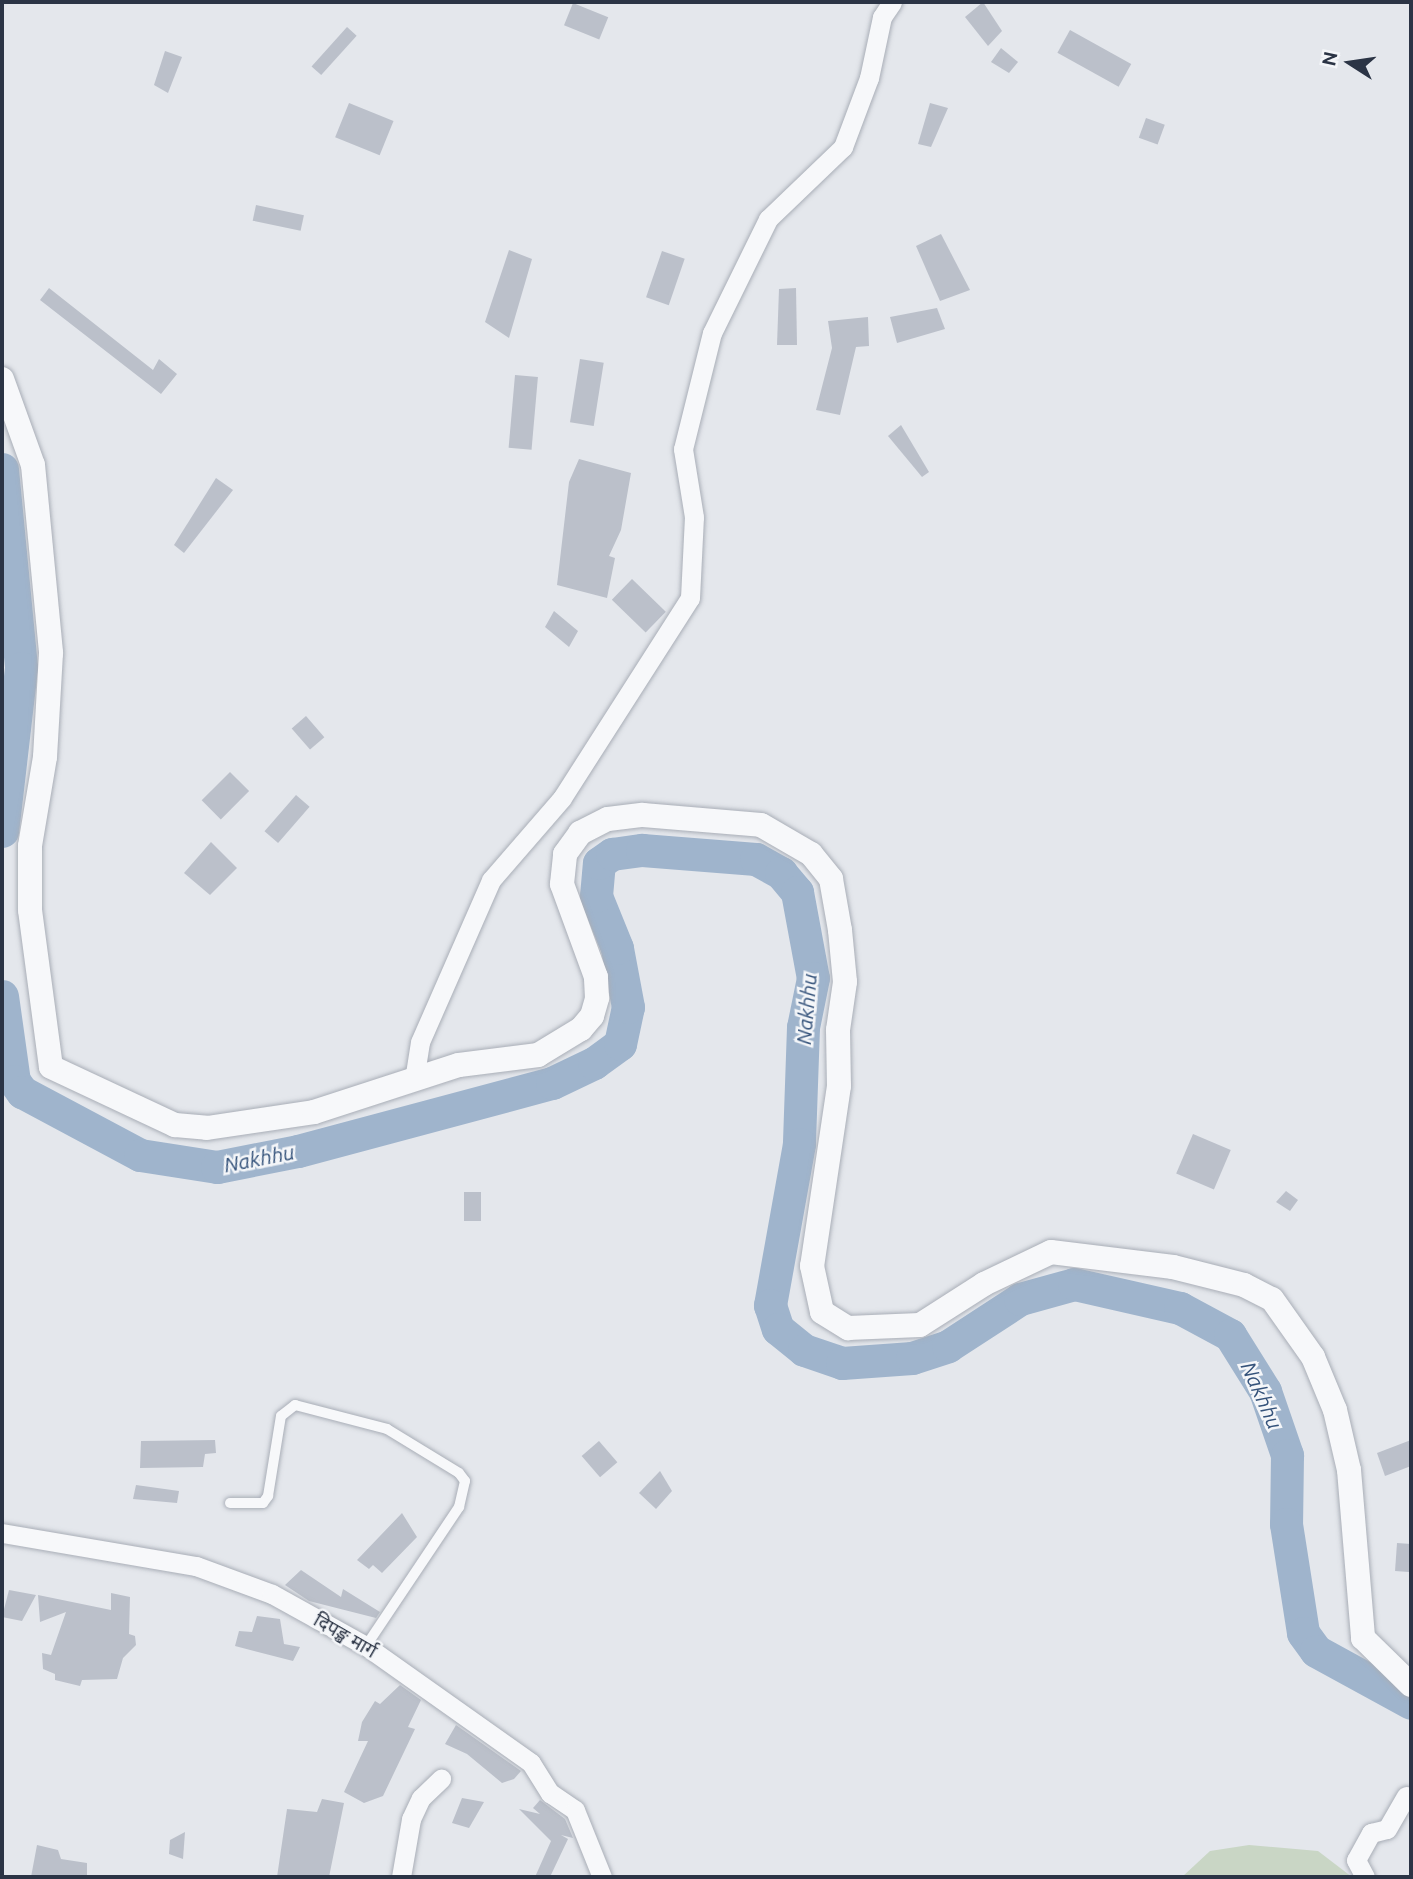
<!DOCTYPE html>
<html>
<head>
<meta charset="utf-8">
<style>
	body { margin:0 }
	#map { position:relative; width:1413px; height:1879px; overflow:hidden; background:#e4e7ec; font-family:Ubuntu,"Noto Sans Devanagari",sans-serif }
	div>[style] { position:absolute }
	.green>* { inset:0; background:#c9d6c5 }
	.river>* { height:33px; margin:-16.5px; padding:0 16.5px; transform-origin:16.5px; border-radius:16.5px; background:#9fb4cc }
	.building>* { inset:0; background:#bbc0ca; transform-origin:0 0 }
	.roads { filter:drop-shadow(0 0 2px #a9aeb7) drop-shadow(0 0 2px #a9aeb7) }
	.service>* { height:10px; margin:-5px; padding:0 5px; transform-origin:5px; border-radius:5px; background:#f7f8fa }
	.minor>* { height:19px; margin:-9.5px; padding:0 9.5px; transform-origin:9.5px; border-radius:9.5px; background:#f7f8fa }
	.tertiary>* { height:24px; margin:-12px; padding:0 12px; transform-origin:12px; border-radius:12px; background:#f7f8fa }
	span { translate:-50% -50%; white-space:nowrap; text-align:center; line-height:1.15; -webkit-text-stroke:5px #f4f6f9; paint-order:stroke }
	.street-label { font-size:19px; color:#2b3445 }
	.water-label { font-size:21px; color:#34527a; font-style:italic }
	.frame { position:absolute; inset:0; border:4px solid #2b3445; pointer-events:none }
	.north { position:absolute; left:1315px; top:28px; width:70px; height:70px; -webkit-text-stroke:5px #f4f6f9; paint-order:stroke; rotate:282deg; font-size:19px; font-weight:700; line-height:28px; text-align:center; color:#2b3445 }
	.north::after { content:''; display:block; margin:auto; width:24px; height:32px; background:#2b3445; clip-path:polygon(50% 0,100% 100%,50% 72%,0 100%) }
</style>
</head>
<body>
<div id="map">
	<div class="green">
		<i style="clip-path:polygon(1249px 1845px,1318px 1851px,1352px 1877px,1182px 1877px,1210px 1851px)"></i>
	</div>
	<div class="river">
		<i style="left:2px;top:469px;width:200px;rotate:84.5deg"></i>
		<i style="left:21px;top:668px;width:164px;rotate:96.6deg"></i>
		<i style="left:2px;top:996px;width:86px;rotate:82deg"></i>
		<i style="left:14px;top:1081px;width:14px;rotate:54deg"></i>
		<i style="left:22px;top:1092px;width:134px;rotate:28.1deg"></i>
		<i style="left:140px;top:1155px;width:78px;rotate:8.9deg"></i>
		<i style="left:217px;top:1167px;width:83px;rotate:-11.2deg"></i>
		<i style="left:298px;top:1151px;width:263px;rotate:-15deg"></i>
		<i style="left:552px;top:1083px;width:47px;rotate:-25.5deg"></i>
		<i style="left:594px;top:1063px;width:32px;rotate:-36deg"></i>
		<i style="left:620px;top:1044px;width:38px;rotate:-78deg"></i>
		<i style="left:628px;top:1007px;width:60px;rotate:-100.6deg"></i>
		<i style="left:617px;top:948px;width:56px;rotate:-112deg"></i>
		<i style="left:596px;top:896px;width:33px;rotate:-85deg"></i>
		<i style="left:599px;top:863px;width:16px;rotate:-35deg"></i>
		<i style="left:612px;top:854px;width:30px;rotate:-8deg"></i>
		<i style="left:642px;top:850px;width:114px;rotate:4.5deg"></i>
		<i style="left:756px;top:859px;width:29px;rotate:29deg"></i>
		<i style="left:781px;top:873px;width:25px;rotate:50deg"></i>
		<i style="left:797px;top:892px;width:87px;rotate:79.5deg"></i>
		<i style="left:813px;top:978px;width:50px;rotate:101.5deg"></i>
		<i style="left:803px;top:1027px;width:117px;rotate:92deg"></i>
		<i style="left:799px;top:1144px;width:164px;rotate:100.2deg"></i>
		<i style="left:770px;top:1305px;width:25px;rotate:72deg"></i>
		<i style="left:778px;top:1329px;width:33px;rotate:39deg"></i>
		<i style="left:804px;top:1350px;width:40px;rotate:18.9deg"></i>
		<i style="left:842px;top:1363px;width:70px;rotate:-4.1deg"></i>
		<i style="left:912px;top:1358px;width:38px;rotate:-18deg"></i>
		<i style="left:948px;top:1346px;width:86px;rotate:-33.1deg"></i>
		<i style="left:1020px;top:1299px;width:56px;rotate:-15.5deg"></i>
		<i style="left:1074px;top:1284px;width:109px;rotate:12.8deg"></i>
		<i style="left:1180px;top:1308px;width:57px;rotate:28.4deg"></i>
		<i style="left:1230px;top:1335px;width:66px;rotate:58deg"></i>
		<i style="left:1265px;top:1391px;width:68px;rotate:71deg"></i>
		<i style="left:1287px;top:1455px;width:69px;rotate:90.8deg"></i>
		<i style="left:1286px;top:1524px;width:110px;rotate:81.1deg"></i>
		<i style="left:1303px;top:1633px;width:22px;rotate:54deg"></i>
		<i style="left:1316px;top:1651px;width:108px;rotate:28.7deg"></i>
	</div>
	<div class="building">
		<i style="clip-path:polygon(983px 2px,1002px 31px,988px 46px,965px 17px)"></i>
		<i style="left:573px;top:3px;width:38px;height:24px;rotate:22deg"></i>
		<i style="left:347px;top:27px;width:13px;height:53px;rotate:42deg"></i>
		<i style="left:1070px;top:30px;width:70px;height:26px;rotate:29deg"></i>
		<i style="clip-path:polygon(1001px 48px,1018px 62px,1009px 73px,991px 62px)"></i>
		<i style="clip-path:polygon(165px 51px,182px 57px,168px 93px,154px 85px)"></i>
		<i style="left:349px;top:103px;width:48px;height:37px;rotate:22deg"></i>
		<i style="clip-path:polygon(930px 103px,948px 108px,931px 147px,918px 144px)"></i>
		<i style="left:1146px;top:118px;width:20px;height:21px;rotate:20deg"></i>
		<i style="left:256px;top:205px;width:49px;height:16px;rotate:12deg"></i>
		<i style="clip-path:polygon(941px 234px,970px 290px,940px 301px,916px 246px)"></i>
		<i style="clip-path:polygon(509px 250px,532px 259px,509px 338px,485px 322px)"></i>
		<i style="left:662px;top:251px;width:24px;height:49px;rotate:19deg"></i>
		<i style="clip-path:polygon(49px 288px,153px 370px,159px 359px,177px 374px,161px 394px,40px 300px)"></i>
		<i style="clip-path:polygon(796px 288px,797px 345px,777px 345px,779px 289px)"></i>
		<i style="clip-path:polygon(937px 308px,945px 329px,897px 343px,890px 317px)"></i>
		<i style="clip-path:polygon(868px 317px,869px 346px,856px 347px,840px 415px,816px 410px,832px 348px,828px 321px)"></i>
		<i style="left:580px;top:359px;width:24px;height:64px;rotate:9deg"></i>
		<i style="left:515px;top:375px;width:23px;height:73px;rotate:5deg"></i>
		<i style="clip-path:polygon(901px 425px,929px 472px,922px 477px,888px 436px)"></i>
		<i style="clip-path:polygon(579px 459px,631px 473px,621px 530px,609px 556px,615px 558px,607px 598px,557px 585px,569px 482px)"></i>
		<i style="clip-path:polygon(216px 478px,233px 490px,184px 553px,174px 545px)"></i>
		<i style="left:632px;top:579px;width:47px;height:29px;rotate:44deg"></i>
		<i style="clip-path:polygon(554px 611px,578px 631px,569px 647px,545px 627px)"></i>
		<i style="left:306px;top:716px;width:28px;height:19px;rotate:49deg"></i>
		<i style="left:230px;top:772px;width:27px;height:40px;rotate:45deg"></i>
		<i style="left:296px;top:795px;width:18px;height:48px;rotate:41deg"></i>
		<i style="clip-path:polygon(211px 842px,237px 868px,210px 895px,184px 873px)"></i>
		<i style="left:1193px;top:1134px;width:41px;height:43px;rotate:23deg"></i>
		<i style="clip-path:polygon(1286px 1191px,1298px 1200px,1290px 1211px,1276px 1202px)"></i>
		<i style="left:464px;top:1192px;width:17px;height:29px"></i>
		<i style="clip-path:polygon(215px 1440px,216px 1453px,205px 1454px,203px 1467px,140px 1468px,141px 1441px)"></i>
		<i style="clip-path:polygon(1411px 1440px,1411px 1466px,1385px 1476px,1377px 1453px)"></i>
		<i style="left:599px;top:1441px;width:28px;height:23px;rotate:49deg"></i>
		<i style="clip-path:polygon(660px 1471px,672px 1491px,656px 1509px,639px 1493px)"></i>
		<i style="clip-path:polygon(136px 1485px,179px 1491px,177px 1503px,133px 1499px)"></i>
		<i style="clip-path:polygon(402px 1513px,417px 1537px,382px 1573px,373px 1565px,369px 1569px,357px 1560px)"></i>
		<i style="left:1397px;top:1543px;width:14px;height:28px;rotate:4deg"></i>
		<i style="clip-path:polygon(301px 1570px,341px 1597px,343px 1589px,380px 1612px,376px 1618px,309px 1601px,285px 1585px)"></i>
		<i style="clip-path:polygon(9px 1590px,36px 1595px,22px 1621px,2px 1617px)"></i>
		<i style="clip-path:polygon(111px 1593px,130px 1597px,129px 1634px,135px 1636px,136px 1645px,123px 1658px,117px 1679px,82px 1680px,80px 1686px,55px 1680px,55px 1674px,43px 1669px,42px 1653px,51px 1655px,66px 1612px,40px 1622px,38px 1595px,111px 1610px)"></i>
		<i style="clip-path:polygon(257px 1616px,280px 1619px,284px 1644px,300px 1647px,293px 1661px,235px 1646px,239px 1631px,252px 1632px)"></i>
		<i style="clip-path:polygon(400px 1685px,421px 1700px,408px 1727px,415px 1729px,383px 1796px,364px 1803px,344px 1792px,368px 1741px,358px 1741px,362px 1722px,375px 1701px,380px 1704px)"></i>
		<i style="clip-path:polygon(456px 1725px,521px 1771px,514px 1779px,502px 1783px,467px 1754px,445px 1744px)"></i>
		<i style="clip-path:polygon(462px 1798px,484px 1802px,469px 1828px,452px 1823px)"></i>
		<i style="clip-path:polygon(322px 1799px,344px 1803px,329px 1877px,277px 1877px,287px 1809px,317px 1812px)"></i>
		<i style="clip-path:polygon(540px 1800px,565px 1819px,573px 1838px,561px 1835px,568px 1839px,550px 1877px,535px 1877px,551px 1841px,519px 1809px,540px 1814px,533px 1808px)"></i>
		<i style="clip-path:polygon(185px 1832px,183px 1859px,169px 1854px,170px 1840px)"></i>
		<i style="clip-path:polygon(37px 1845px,58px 1850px,61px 1859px,87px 1863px,87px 1877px,31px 1877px)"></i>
	</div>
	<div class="roads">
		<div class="service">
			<i style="left:230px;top:1503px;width:33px"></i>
			<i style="left:263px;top:1503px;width:9px;rotate:-54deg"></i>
			<i style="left:268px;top:1496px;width:81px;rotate:-80.8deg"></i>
			<i style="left:281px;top:1416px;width:18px;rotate:-38deg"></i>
			<i style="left:295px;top:1405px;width:95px;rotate:14.6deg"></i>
			<i style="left:387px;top:1429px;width:84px;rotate:31.4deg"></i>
			<i style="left:459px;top:1473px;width:10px;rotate:53deg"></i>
			<i style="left:465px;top:1481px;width:27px;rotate:103deg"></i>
			<i style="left:459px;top:1507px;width:167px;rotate:123.8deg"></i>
		</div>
		<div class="minor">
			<i style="left:414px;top:1080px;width:38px;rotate:-81deg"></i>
			<i style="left:420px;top:1042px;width:177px;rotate:-66.3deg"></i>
			<i style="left:491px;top:880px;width:108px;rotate:-49.1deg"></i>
			<i style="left:562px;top:798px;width:237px;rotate:-57.4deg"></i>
			<i style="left:690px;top:598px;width:81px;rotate:-87.2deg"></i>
			<i style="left:694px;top:517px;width:69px;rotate:-99.2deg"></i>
			<i style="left:683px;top:449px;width:120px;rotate:-76deg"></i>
			<i style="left:712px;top:333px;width:127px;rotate:-63.8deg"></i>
			<i style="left:768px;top:219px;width:104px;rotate:-43.8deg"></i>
			<i style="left:843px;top:147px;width:74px;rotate:-69.4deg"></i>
			<i style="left:869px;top:78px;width:62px;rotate:-78deg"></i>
			<i style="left:882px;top:17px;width:18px;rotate:-56deg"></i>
			<i style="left:2px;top:1533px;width:197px;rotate:9.7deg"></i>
			<i style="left:196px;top:1566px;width:81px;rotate:20.2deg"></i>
			<i style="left:272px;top:1594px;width:107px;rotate:29deg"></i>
			<i style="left:366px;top:1646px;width:202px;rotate:35.3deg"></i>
			<i style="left:531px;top:1763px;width:36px;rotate:58deg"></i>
			<i style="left:550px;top:1793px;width:30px;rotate:34deg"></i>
			<i style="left:575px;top:1810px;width:72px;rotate:68.1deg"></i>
			<i style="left:401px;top:1877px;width:59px;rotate:-80.2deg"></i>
			<i style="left:411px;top:1819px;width:23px;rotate:-65deg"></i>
			<i style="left:421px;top:1798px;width:28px;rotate:-44deg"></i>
			<i style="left:1365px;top:1877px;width:19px;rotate:-118deg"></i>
			<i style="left:1356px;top:1860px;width:31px;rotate:-61deg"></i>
			<i style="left:1371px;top:1833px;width:16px;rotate:-14deg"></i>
			<i style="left:1387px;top:1829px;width:38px;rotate:-60deg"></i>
		</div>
		<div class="tertiary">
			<i style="left:2px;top:379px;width:91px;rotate:70.2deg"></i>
			<i style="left:33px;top:465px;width:189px;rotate:84.5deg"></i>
			<i style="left:51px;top:653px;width:104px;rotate:93.3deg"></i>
			<i style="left:45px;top:757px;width:90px;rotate:99.6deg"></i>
			<i style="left:30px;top:846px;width:64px;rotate:90deg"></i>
			<i style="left:30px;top:910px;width:158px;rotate:82.4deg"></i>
			<i style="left:51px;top:1067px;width:137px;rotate:25.1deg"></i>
			<i style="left:175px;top:1125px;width:32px;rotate:5deg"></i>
			<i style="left:207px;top:1128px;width:108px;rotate:-8.5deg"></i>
			<i style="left:314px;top:1112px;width:152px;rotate:-18deg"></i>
			<i style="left:459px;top:1065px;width:80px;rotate:-7.2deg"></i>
			<i style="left:538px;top:1055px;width:50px;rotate:-31.2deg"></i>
			<i style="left:581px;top:1029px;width:17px;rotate:-50deg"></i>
			<i style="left:592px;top:1016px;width:19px;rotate:-74deg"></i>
			<i style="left:597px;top:998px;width:21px;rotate:-93deg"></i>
			<i style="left:596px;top:977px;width:99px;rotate:-110.1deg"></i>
			<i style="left:562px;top:884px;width:30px;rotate:-84deg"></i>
			<i style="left:565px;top:854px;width:26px;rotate:-54deg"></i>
			<i style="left:580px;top:833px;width:31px;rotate:-27deg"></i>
			<i style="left:608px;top:819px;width:35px;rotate:-7deg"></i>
			<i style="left:643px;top:815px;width:118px;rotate:4.8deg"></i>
			<i style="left:761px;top:825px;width:58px;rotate:30.1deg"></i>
			<i style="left:811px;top:854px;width:32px;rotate:51deg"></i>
			<i style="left:831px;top:879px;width:52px;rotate:80deg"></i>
			<i style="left:840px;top:930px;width:52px;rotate:84.5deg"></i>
			<i style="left:845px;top:982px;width:49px;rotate:98.3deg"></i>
			<i style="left:838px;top:1030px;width:56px;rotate:89deg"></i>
			<i style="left:839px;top:1086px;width:182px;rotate:98.5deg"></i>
			<i style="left:812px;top:1266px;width:47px;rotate:77.7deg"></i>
			<i style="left:822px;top:1312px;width:31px;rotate:32deg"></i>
			<i style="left:848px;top:1328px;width:72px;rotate:-2.4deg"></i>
			<i style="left:920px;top:1325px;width:76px;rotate:-32.6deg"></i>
			<i style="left:984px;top:1284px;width:74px;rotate:-25.5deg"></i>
			<i style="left:1051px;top:1252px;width:123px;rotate:7deg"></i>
			<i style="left:1173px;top:1267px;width:73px;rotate:14.2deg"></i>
			<i style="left:1244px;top:1285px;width:31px;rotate:27deg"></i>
			<i style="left:1272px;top:1299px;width:71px;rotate:54.7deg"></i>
			<i style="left:1313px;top:1357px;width:57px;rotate:67.5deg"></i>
			<i style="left:1335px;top:1410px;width:62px;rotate:76.9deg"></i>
			<i style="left:1349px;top:1470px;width:169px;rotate:85.2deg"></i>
			<i style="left:1363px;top:1638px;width:67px;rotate:44.4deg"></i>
		</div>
	</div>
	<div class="street-label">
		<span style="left:345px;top:1636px;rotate:30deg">दिपङ्ख मार्ग</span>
	</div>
	<div class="water-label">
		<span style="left:806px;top:1009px;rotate:-85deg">Nakhhu</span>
		<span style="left:259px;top:1158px;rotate:-11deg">Nakhhu</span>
		<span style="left:1262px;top:1395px;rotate:66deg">Nakhhu</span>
	</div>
	<div class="frame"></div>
	<div class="north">N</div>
</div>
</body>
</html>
